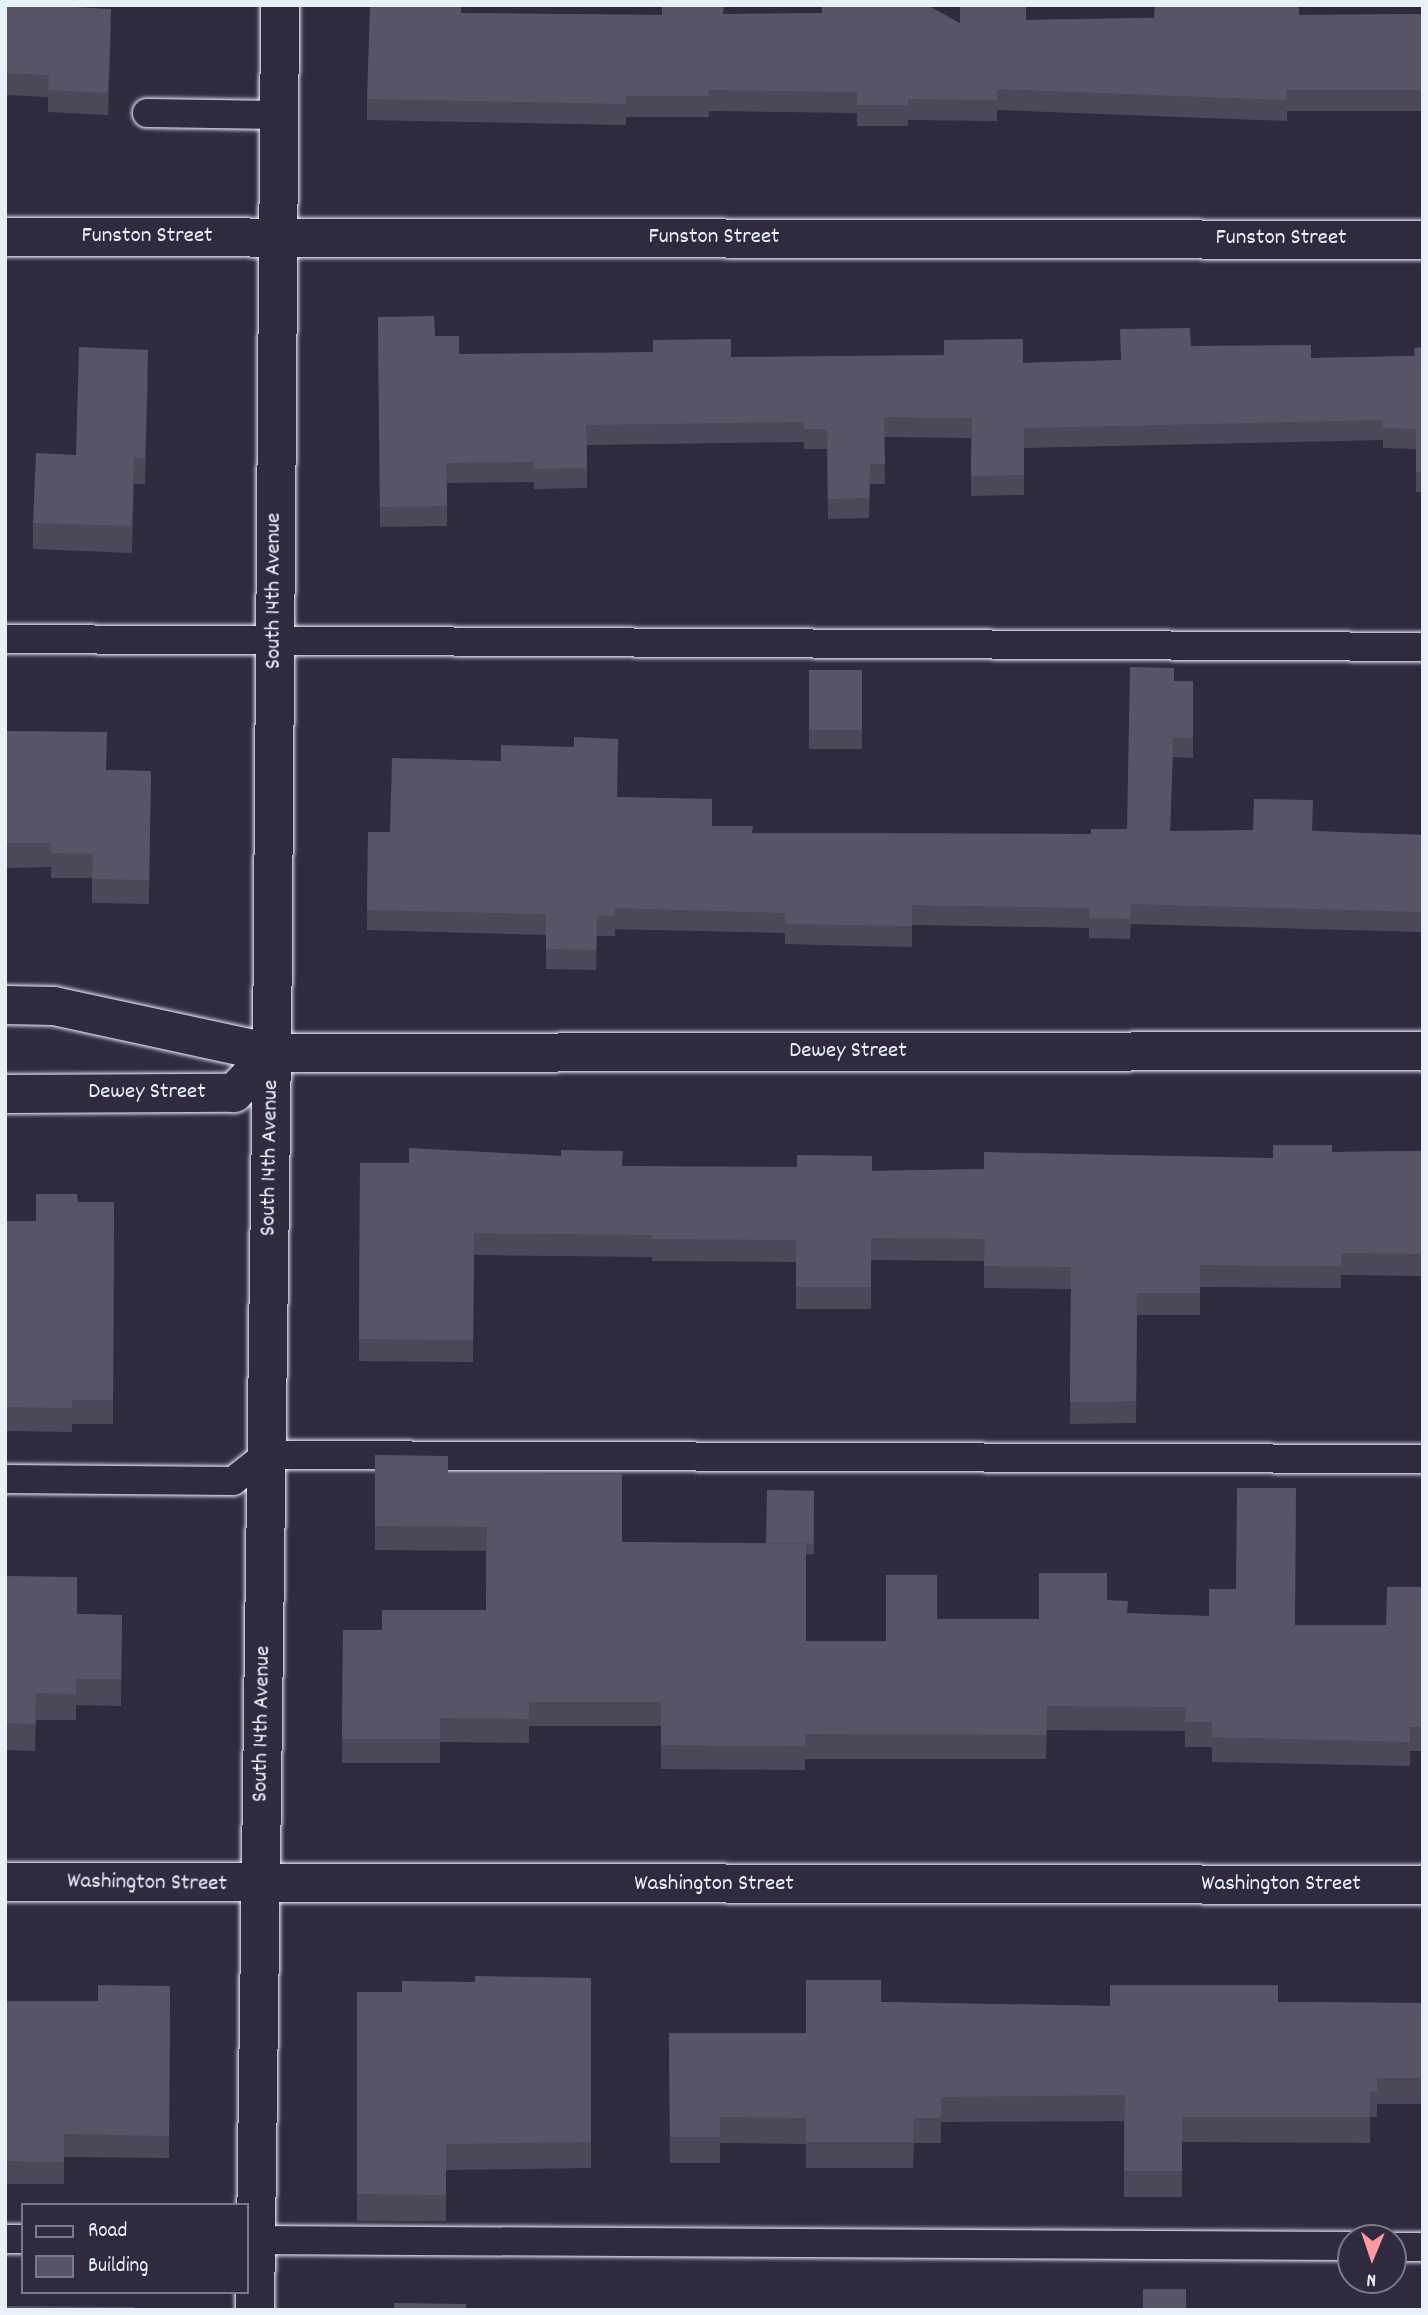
<!DOCTYPE html>
<html>
<head>
<meta charset="utf-8">
<style>
	body { margin:0 }
	#map { position:relative; width:1428px; height:2315px; overflow:hidden; background:#2f2a3d; font-family:Dekko,sans-serif }
	div>[style] { position:absolute }
	.roads { filter:drop-shadow(0 0 2px #e8f1f8) drop-shadow(0 0 2px #e8f1f8) }
	.service>* { height:28px; margin:-14px; padding:0 14px; transform-origin:14px; border-radius:14px; background:#2f2a3d }
	.minor>* { height:38px; margin:-19px; padding:0 19px; transform-origin:19px; border-radius:19px; background:#2f2a3d }
	.tertiary>* { height:38px; margin:-19px; padding:0 19px; transform-origin:19px; border-radius:19px; background:#2f2a3d }
	.wall>* { inset:0; background:#4b4957; transform-origin:0 0 }
	.shaded-wall>* { inset:0; background:#3d3c47 }
	.building>* { inset:0; background:#575565; transform-origin:0 0 }
	span { translate:-50% -50%; white-space:nowrap; text-align:center; line-height:1.15; -webkit-text-stroke:5px #2f2a3d; paint-order:stroke }
	.street-label { font-size:23px; color:#e8f1f8 }
	.frame { position:absolute; inset:0; border:7px solid #e8f1f8; pointer-events:none }
	.legend { position:absolute; left:21px; top:2203px; width:228px; height:91px; box-sizing:border-box; background:#2f2a3d; border:2px solid #797a88; margin:0; padding:9px 12px; list-style:none; font-size:21px; color:#e8f1f8 }
	.legend li { display:flex; align-items:center; gap:14px; height:35px }
	.legend b { width:35px; border:2px solid #797a88 }
	.north { position:absolute; left:1337px; top:2224px; width:70px; height:70px; box-sizing:border-box; background:#2f2a3d; border:2px solid #797a88; border-radius:50%; rotate:182deg; font-size:19px; font-weight:700; line-height:28px; text-align:center; color:#e8f1f8 }
	.north::after { content:''; display:block; margin:auto; width:24px; height:32px; background:#ff9aa2; clip-path:polygon(50% 0,100% 100%,50% 72%,0 100%) }
</style>
</head>
<body>
<div id="map">
	<div class="roads">
		<div class="service">
			<i style="left:147px;top:113px;width:132px;rotate:0.9deg"></i>
			<i style="left:5px;top:639px;width:1418px;rotate:0.32deg"></i>
			<i style="left:5px;top:1479px;width:228px;rotate:0.5deg"></i>
			<i style="left:233px;top:1481px;width:42px;rotate:-38.2deg"></i>
			<i style="left:266px;top:1455px;width:1157px;rotate:0.2deg"></i>
			<i style="left:5px;top:2239px;width:18px"></i>
			<i style="left:247px;top:2240px;width:1104px;rotate:0.31deg"></i>
			<i style="left:1393px;top:2247px;width:30px"></i>
		</div>
		<div class="minor">
			<i style="left:5px;top:237px;width:1418px;rotate:0.12deg"></i>
			<i style="left:5px;top:1005px;width:49px;rotate:1.2deg"></i>
			<i style="left:54px;top:1006px;width:223px;rotate:12.2deg"></i>
			<i style="left:272px;top:1053px;width:1151px;rotate:-0.1deg"></i>
			<i style="left:5px;top:1094px;width:229px;rotate:-0.3deg"></i>
			<i style="left:234px;top:1093px;width:55px;rotate:-46.5deg"></i>
		</div>
		<div class="tertiary">
			<i style="left:5px;top:1882px;width:1418px;rotate:0.12deg"></i>
			<i style="left:255px;top:2310px;width:1257px;rotate:-89.23deg"></i>
			<i style="left:272px;top:1053px;width:1048px;rotate:-89.56deg"></i>
		</div>
	</div>
	<div class="wall">
		<i style="clip-path:polygon(5px 5px,111px 31px,108px 115px,48px 112px,48px 97px,5px 95px)"></i>
		<i style="clip-path:polygon(1423px 5px,1423px 111px,1287px 111px,1287px 121px,997px 110px,997px 121px,908px 120px,908px 126px,857px 126px,857px 113px,709px 111px,709px 117px,626px 117px,626px 125px,367px 120px,367px 99px,461px 13px,662px 15px,724px 14px,960px 23px,1027px 20px,1299px 15px,1422px 14px)"></i>
		<i style="clip-path:polygon(378px 317px,435px 336px,459px 354px,731px 357px,1023px 363px,1121px 360px,1191px 346px,1311px 358px,1414px 356px,1423px 347px,1423px 492px,1416px 492px,1416px 449px,1383px 448px,1383px 440px,1024px 448px,1024px 495px,971px 496px,971px 438px,884px 437px,885px 484px,870px 484px,869px 518px,828px 519px,827px 449px,804px 449px,804px 442px,587px 445px,587px 488px,534px 489px,534px 482px,447px 483px,447px 526px,380px 527px)"></i>
		<i style="clip-path:polygon(148px 376px,145px 484px,134px 484px,132px 553px,33px 549px,33px 523px,76px 455px)"></i>
		<i style="left:809px;top:670px;width:53px;height:79px"></i>
		<i style="clip-path:polygon(1174px 681px,1193px 681px,1193px 758px,1173px 757px,1170px 831px,1312px 831px,1423px 835px,1423px 932px,1131px 924px,1130px 939px,1089px 938px,1089px 928px,912px 925px,912px 947px,785px 944px,785px 933px,615px 929px,615px 936px,597px 936px,596px 970px,546px 969px,546px 935px,367px 930px,368px 832px,390px 832px,617px 797px,712px 826px,752px 833px,1091px 834px,1127px 829px)"></i>
		<i style="clip-path:polygon(5px 731px,106px 770px,151px 771px,149px 904px,92px 903px,92px 878px,51px 878px,51px 867px,5px 868px)"></i>
		<i style="clip-path:polygon(1423px 1151px,1423px 1276px,1341px 1275px,1341px 1288px,1200px 1287px,1200px 1315px,1137px 1315px,1136px 1423px,1070px 1424px,1071px 1289px,984px 1288px,984px 1261px,871px 1260px,871px 1309px,796px 1309px,796px 1262px,652px 1261px,652px 1257px,474px 1255px,473px 1362px,359px 1361px,360px 1163px,623px 1166px,872px 1171px,984px 1169px,1273px 1158px,1332px 1152px)"></i>
		<i style="clip-path:polygon(78px 1202px,114px 1202px,113px 1424px,72px 1424px,72px 1432px,5px 1431px,5px 1221px,36px 1221px)"></i>
		<i style="clip-path:polygon(375px 1455px,448px 1473px,622px 1542px,767px 1543px,814px 1491px,814px 1554px,806px 1554px,806px 1641px,886px 1641px,937px 1619px,1039px 1619px,1107px 1600px,1128px 1613px,1296px 1625px,1386px 1625px,1423px 1587px,1423px 1751px,1410px 1751px,1410px 1766px,1212px 1762px,1212px 1747px,1185px 1747px,1185px 1731px,1047px 1730px,1046px 1759px,805px 1759px,805px 1770px,661px 1769px,661px 1726px,529px 1726px,529px 1743px,440px 1742px,440px 1763px,342px 1763px,343px 1630px,382px 1630px,486px 1610px,486px 1551px,375px 1550px)"></i>
		<i style="clip-path:polygon(5px 1576px,77px 1614px,122px 1615px,121px 1706px,76px 1705px,76px 1720px,36px 1720px,35px 1751px,5px 1750px)"></i>
		<i style="clip-path:polygon(591px 1978px,591px 2168px,446px 2170px,446px 2221px,357px 2221px,357px 1992px,402px 1992px,475px 1982px)"></i>
		<i style="clip-path:polygon(170px 1986px,169px 2158px,64px 2157px,64px 2184px,5px 2184px,5px 2001px,98px 2001px)"></i>
		<i style="clip-path:polygon(881px 2002px,1110px 2006px,1278px 2002px,1423px 2003px,1423px 2104px,1377px 2104px,1377px 2117px,1370px 2117px,1370px 2143px,1182px 2142px,1182px 2197px,1124px 2197px,1124px 2121px,941px 2122px,941px 2143px,914px 2143px,913px 2168px,806px 2168px,806px 2144px,720px 2143px,720px 2163px,670px 2163px,669px 2033px,806px 2033px)"></i>
	</div>
	<div class="shaded-wall">
		<i style="clip-path:polygon(111px 9px,111px 31px,108px 115px,108px 93px)"></i>
		<i style="clip-path:polygon(148px 350px,148px 376px,145px 484px,145px 458px)"></i>
		<i style="clip-path:polygon(134px 457px,134px 484px,132px 553px,132px 526px)"></i>
	</div>
	<div class="building">
		<i style="clip-path:polygon(5px 5px,36px 5px,111px 9px,108px 93px,48px 90px,49px 75px,5px 73px)"></i>
		<i style="clip-path:polygon(370px 5px,461px 5px,461px 13px,662px 15px,662px 5px,724px 5px,723px 14px,822px 13px,822px 5px,927px 5px,960px 23px,960px 5px,1026px 5px,1026px 20px,1154px 18px,1155px 5px,1299px 5px,1299px 15px,1422px 14px,1423px 5px,1423px 90px,1286px 90px,1287px 100px,997px 89px,997px 100px,908px 99px,908px 105px,857px 105px,857px 92px,708px 90px,709px 96px,626px 96px,626px 104px,367px 99px)"></i>
		<i style="clip-path:polygon(434px 316px,435px 336px,459px 336px,459px 354px,653px 352px,653px 340px,731px 339px,731px 357px,944px 355px,944px 340px,1023px 339px,1023px 363px,1121px 360px,1120px 329px,1190px 328px,1191px 346px,1311px 345px,1311px 358px,1415px 356px,1414px 348px,1423px 347px,1423px 472px,1416px 472px,1416px 429px,1383px 428px,1383px 420px,1024px 428px,1024px 475px,971px 476px,972px 418px,884px 417px,885px 464px,870px 464px,869px 498px,828px 499px,827px 429px,804px 429px,804px 422px,586px 425px,587px 468px,534px 469px,534px 462px,446px 463px,447px 506px,380px 507px,378px 317px)"></i>
		<i style="clip-path:polygon(79px 347px,148px 350px,145px 458px,134px 457px,132px 526px,33px 523px,36px 453px,76px 455px)"></i>
		<i style="clip-path:polygon(1130px 667px,1174px 668px,1174px 681px,1193px 681px,1193px 738px,1173px 737px,1170px 831px,1253px 830px,1254px 799px,1313px 800px,1312px 831px,1423px 835px,1423px 912px,1131px 904px,1130px 919px,1089px 918px,1090px 908px,912px 905px,912px 926px,785px 924px,785px 913px,615px 908px,615px 916px,597px 915px,596px 950px,546px 949px,546px 914px,367px 910px,368px 832px,390px 832px,392px 758px,501px 761px,501px 745px,574px 747px,574px 737px,618px 739px,617px 797px,712px 799px,712px 826px,753px 826px,752px 833px,1091px 834px,1091px 829px,1127px 829px)"></i>
		<i style="left:809px;top:670px;width:53px;height:60px"></i>
		<i style="clip-path:polygon(5px 731px,107px 732px,106px 770px,151px 771px,149px 880px,92px 879px,93px 854px,51px 853px,51px 843px,5px 843px)"></i>
		<i style="clip-path:polygon(1273px 1145px,1332px 1145px,1332px 1152px,1423px 1151px,1423px 1254px,1341px 1253px,1341px 1266px,1200px 1265px,1200px 1293px,1137px 1293px,1136px 1401px,1070px 1402px,1071px 1267px,984px 1266px,985px 1239px,871px 1238px,871px 1287px,796px 1287px,796px 1240px,652px 1239px,652px 1235px,474px 1233px,473px 1340px,359px 1339px,360px 1163px,409px 1163px,409px 1148px,561px 1156px,561px 1150px,623px 1151px,622px 1166px,797px 1167px,797px 1155px,872px 1156px,872px 1171px,984px 1169px,984px 1152px,1273px 1158px)"></i>
		<i style="clip-path:polygon(36px 1194px,77px 1194px,78px 1202px,114px 1202px,113px 1400px,72px 1400px,72px 1408px,5px 1407px,5px 1221px,36px 1221px)"></i>
		<i style="clip-path:polygon(375px 1455px,448px 1456px,448px 1473px,622px 1474px,622px 1542px,806px 1544px,806px 1641px,886px 1641px,886px 1575px,937px 1575px,937px 1619px,1039px 1619px,1039px 1573px,1107px 1573px,1107px 1600px,1128px 1601px,1127px 1613px,1209px 1616px,1209px 1589px,1236px 1589px,1237px 1488px,1296px 1488px,1295px 1625px,1386px 1625px,1387px 1587px,1423px 1587px,1423px 1727px,1410px 1727px,1410px 1742px,1212px 1737px,1212px 1722px,1185px 1722px,1186px 1707px,1047px 1706px,1046px 1735px,805px 1734px,805px 1746px,661px 1745px,661px 1702px,529px 1702px,529px 1719px,440px 1718px,440px 1739px,342px 1739px,343px 1630px,382px 1630px,382px 1610px,486px 1610px,487px 1527px,375px 1526px)"></i>
		<i style="left:767px;top:1490px;width:47px;height:53px;rotate:1deg"></i>
		<i style="clip-path:polygon(5px 1576px,77px 1577px,77px 1614px,122px 1615px,121px 1679px,76px 1679px,76px 1694px,36px 1693px,35px 1724px,5px 1723px)"></i>
		<i style="clip-path:polygon(475px 1976px,591px 1978px,591px 2142px,446px 2144px,446px 2195px,357px 2194px,357px 1992px,402px 1992px,402px 1981px,475px 1982px)"></i>
		<i style="clip-path:polygon(806px 1980px,881px 1980px,881px 2002px,1110px 2006px,1110px 1985px,1278px 1985px,1278px 2002px,1423px 2003px,1423px 2078px,1377px 2078px,1377px 2092px,1370px 2091px,1370px 2117px,1182px 2117px,1182px 2171px,1124px 2171px,1125px 2095px,941px 2097px,941px 2118px,914px 2118px,913px 2142px,806px 2142px,806px 2118px,720px 2117px,720px 2137px,670px 2137px,669px 2033px,806px 2033px)"></i>
		<i style="clip-path:polygon(98px 1985px,170px 1986px,169px 2136px,64px 2134px,64px 2162px,5px 2161px,5px 2001px,98px 2001px)"></i>
		<i style="left:1143px;top:2289px;width:43px;height:21px"></i>
		<i style="clip-path:polygon(394px 2303px,466px 2304px,466px 2310px,394px 2310px)"></i>
		<i style="clip-path:polygon(5px 2306px,134px 2307px,134px 2310px,5px 2310px)"></i>
	</div>
	<div class="street-label">
		<span style="left:147px;top:237px">Funston Street</span>
		<span style="left:714px;top:238px">Funston Street</span>
		<span style="left:1281px;top:239px">Funston Street</span>
		<span style="left:275px;top:591px;rotate:-90deg">South 14th Avenue</span>
		<span style="left:848px;top:1052px">Dewey Street</span>
		<span style="left:147px;top:1093px">Dewey Street</span>
		<span style="left:271px;top:1158px;rotate:-89deg">South 14th Avenue</span>
		<span style="left:263px;top:1724px;rotate:-89deg">South 14th Avenue</span>
		<span style="left:147px;top:1884px;rotate:1deg">Washington Street</span>
		<span style="left:714px;top:1885px">Washington Street</span>
		<span style="left:1281px;top:1885px">Washington Street</span>
	</div>
	<div class="frame"></div>
	<ul class="legend">
	<li><b style="height:9px;background:#2f2a3d"></b>Road</li>
	<li><b style="height:19px;background:#575565"></b>Building</li>
	</ul>
	<div class="north">N</div>
</div>
</body>
</html>
